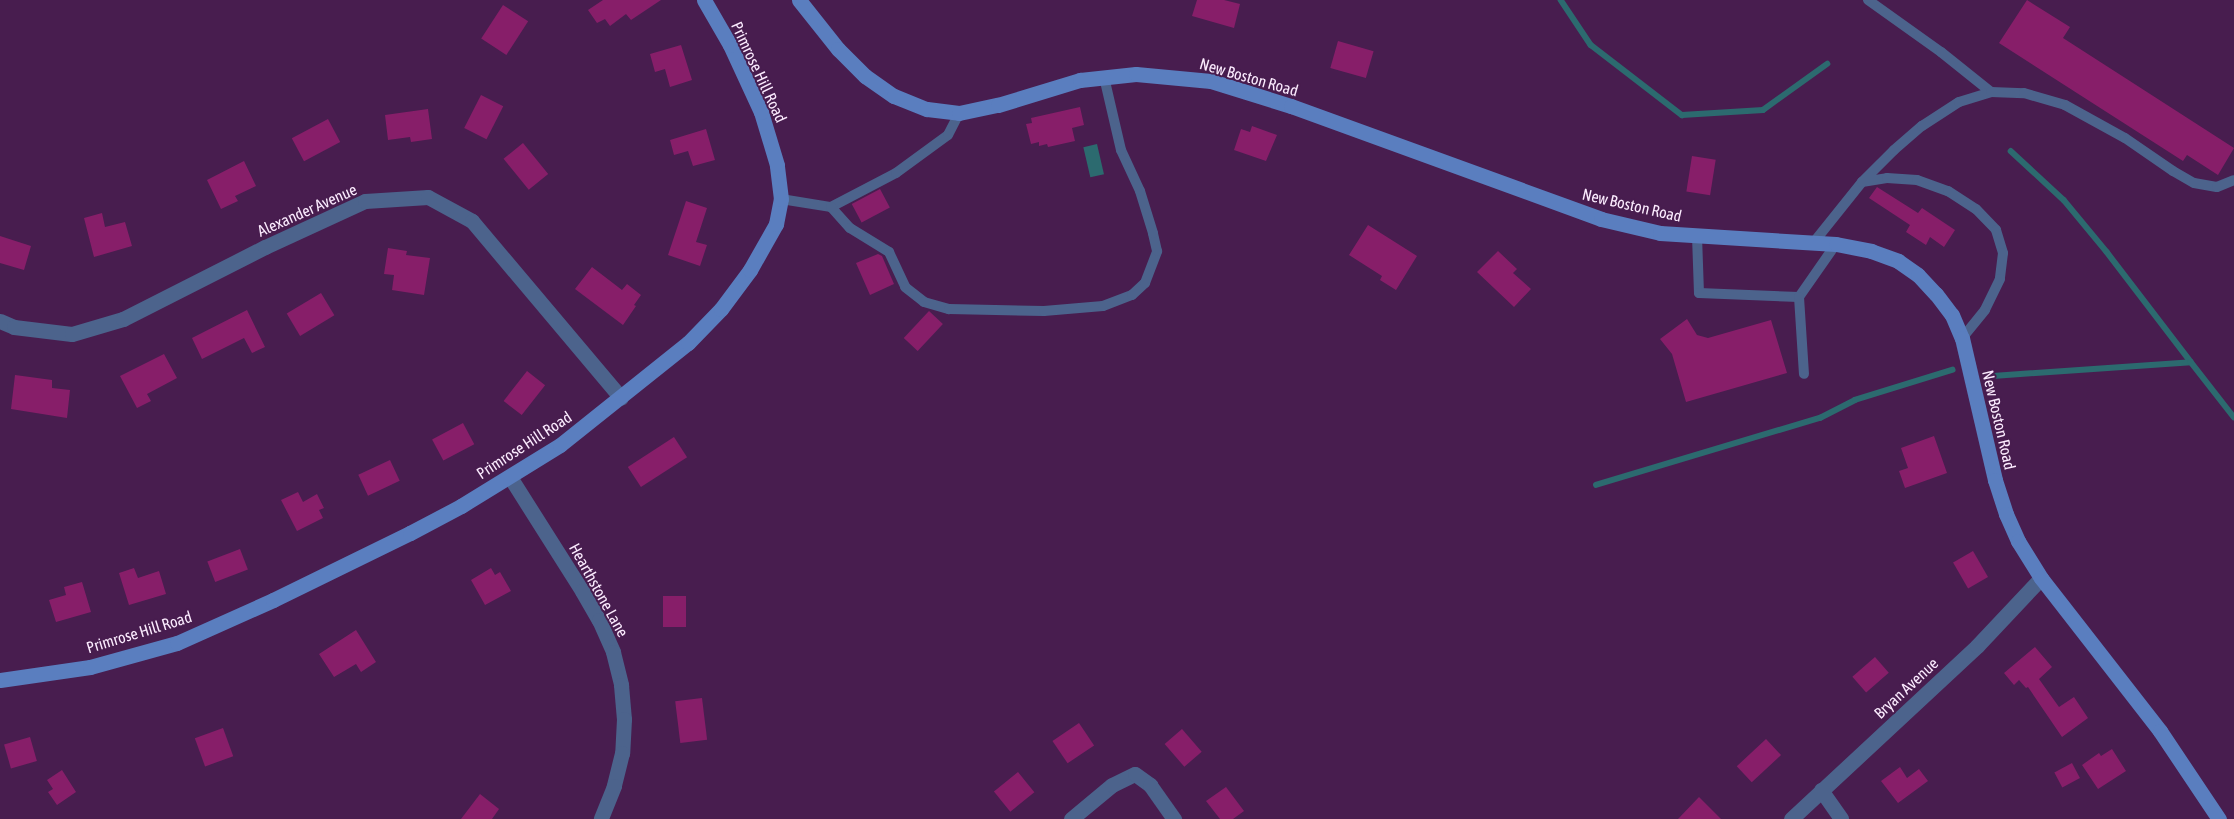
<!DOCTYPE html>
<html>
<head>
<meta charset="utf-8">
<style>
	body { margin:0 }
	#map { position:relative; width:2234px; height:819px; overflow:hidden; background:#481d4f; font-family:"Asap Condensed",sans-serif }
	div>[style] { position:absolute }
	.water>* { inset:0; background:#2c6a6f; transform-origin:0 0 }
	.stream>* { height:5.5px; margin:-2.75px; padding:0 2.75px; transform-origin:2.75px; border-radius:2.75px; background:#2c6a6f }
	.building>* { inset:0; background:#871e69; transform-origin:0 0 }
	.lane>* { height:10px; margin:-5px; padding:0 5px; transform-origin:5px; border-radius:5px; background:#4c638c }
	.street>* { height:15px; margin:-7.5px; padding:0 7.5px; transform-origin:7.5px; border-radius:7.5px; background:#4c638c }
	.secondary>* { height:15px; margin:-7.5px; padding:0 7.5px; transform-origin:7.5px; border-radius:7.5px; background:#5a7ebf }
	span { translate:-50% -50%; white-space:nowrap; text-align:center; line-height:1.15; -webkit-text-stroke:4px #481d4f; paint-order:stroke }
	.street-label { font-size:16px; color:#fbebfe }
</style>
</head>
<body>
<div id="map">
	<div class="water">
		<i style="left:1097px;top:144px;width:31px;height:14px;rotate:77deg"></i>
	</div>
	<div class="stream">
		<i style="left:1561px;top:0;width:54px;rotate:56.3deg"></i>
		<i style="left:1591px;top:45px;width:115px;rotate:37.6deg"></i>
		<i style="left:1682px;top:115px;width:81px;rotate:-3.5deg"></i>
		<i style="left:1763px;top:110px;width:79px;rotate:-35.7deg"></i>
		<i style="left:2011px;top:151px;width:72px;rotate:42.8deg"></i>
		<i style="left:2064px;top:200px;width:67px;rotate:50.4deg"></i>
		<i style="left:2107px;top:252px;width:138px;rotate:52.6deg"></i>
		<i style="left:1993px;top:376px;width:198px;rotate:-4deg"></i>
		<i style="left:2191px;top:362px;width:70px;rotate:52deg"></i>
		<i style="left:1596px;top:485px;width:234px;rotate:-16.7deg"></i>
		<i style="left:1820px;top:418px;width:39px;rotate:-27deg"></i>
		<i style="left:1855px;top:400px;width:102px;rotate:-17.2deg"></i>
	</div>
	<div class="building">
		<i style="clip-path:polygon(603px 0,661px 0,631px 20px,626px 14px,610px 26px,605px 19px,597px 23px,588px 10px)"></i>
		<i style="clip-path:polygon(1197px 0,1224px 0,1240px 4px,1234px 28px,1192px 16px)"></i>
		<i style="clip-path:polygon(2027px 0,2070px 27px,2063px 38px,2234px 148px,2218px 175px,2187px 155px,2183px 161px,1999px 43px)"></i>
		<i style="left:503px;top:5px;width:30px;height:40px;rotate:33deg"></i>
		<i style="left:1338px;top:41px;width:37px;height:28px;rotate:16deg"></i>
		<i style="clip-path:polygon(681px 45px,692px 80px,670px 87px,665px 69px,655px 72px,650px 54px)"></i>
		<i style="left:481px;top:95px;width:25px;height:37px;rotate:27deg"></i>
		<i style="clip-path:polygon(1080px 107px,1084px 125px,1072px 128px,1075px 141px,1048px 147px,1047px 144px,1039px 146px,1039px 142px,1031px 144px,1026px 124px,1032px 123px,1031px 118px)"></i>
		<i style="clip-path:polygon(428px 109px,432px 139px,411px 142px,410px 137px,388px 140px,385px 115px)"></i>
		<i style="left:328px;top:119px;width:26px;height:41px;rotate:62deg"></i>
		<i style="clip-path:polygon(1252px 126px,1277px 135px,1266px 161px,1234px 150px,1241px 129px,1250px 132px)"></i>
		<i style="clip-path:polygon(706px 129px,715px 160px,693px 166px,688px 151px,674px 155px,670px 140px)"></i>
		<i style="left:523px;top:143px;width:40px;height:25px;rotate:51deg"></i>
		<i style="left:1692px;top:156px;width:24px;height:36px;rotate:9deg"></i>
		<i style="clip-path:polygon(244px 161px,256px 186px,235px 196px,238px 201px,221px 209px,207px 180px)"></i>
		<i style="clip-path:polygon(1877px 187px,1918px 213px,1922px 208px,1955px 230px,1944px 247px,1930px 237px,1926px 245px,1906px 232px,1910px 225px,1869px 198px)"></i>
		<i style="left:880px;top:189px;width:21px;height:32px;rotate:62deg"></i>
		<i style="clip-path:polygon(686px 201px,707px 208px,696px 242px,707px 245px,700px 266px,668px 255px)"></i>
		<i style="clip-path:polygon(102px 213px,105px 227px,125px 222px,132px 246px,94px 257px,84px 218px)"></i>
		<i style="clip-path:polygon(1368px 225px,1417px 256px,1396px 290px,1380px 280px,1382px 276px,1349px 255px)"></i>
		<i style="clip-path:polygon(0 236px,31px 246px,24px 270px,0 263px)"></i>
		<i style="clip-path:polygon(388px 248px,407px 251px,406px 255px,430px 258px,424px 295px,392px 290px,394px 275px,384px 274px)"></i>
		<i style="clip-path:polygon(1498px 251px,1517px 269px,1513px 273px,1531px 289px,1514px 307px,1477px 272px)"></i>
		<i style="clip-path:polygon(878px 254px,882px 256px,894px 284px,870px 295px,856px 263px)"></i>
		<i style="clip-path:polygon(592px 267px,622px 290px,627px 284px,641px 295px,634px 305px,636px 306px,623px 325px,575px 289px)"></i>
		<i style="left:321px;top:293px;width:26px;height:40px;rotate:59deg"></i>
		<i style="clip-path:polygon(247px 310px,265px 347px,252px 353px,244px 338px,202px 359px,192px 338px)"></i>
		<i style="left:929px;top:311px;width:19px;height:37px;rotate:43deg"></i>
		<i style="clip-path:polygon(1687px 319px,1697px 335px,1708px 338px,1771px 320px,1787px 373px,1686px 402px,1672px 354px,1660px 339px)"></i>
		<i style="clip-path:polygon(164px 354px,177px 378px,147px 394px,151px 401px,137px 408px,120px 376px)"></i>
		<i style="left:527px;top:371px;width:23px;height:38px;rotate:38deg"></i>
		<i style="clip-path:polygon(15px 375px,52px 380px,52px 388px,70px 390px,67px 418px,11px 409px)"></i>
		<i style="left:463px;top:423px;width:24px;height:35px;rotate:62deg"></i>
		<i style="clip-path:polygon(1934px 436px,1947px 473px,1905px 488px,1899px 471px,1908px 468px,1901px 448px)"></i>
		<i style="left:674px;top:437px;width:24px;height:55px;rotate:57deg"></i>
		<i style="left:390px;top:460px;width:23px;height:35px;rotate:65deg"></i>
		<i style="clip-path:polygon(298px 492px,303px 502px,317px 494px,324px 508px,319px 510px,323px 518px,297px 531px,281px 500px)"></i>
		<i style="left:240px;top:549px;width:22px;height:35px;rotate:69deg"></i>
		<i style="left:1973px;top:551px;width:30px;height:23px;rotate:60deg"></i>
		<i style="clip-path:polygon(134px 568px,138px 578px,159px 571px,166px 594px,129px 605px,119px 573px)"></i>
		<i style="clip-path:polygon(491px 568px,495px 575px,500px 572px,511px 591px,485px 605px,471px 580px)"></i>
		<i style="clip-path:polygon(82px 582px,91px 612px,56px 622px,49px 600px,66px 595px,64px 587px)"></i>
		<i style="left:663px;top:596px;width:23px;height:31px"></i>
		<i style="clip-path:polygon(356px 630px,376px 662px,361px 672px,356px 664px,334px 677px,319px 654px)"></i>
		<i style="clip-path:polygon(2035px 647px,2052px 667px,2039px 679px,2059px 707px,2074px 697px,2088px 718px,2062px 737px,2028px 687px,2026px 688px,2019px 680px,2014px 685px,2004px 673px)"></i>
		<i style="left:1875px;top:657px;width:21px;height:30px;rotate:49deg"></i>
		<i style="left:702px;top:698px;width:42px;height:27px;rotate:83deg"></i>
		<i style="left:1079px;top:723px;width:27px;height:32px;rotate:56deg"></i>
		<i style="left:223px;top:728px;width:30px;height:30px;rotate:70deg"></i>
		<i style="left:1182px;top:729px;width:30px;height:23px;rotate:49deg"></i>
		<i style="left:30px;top:737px;width:25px;height:27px;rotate:74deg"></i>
		<i style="left:1766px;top:739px;width:22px;height:40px;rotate:47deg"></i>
		<i style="clip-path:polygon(2112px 749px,2126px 771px,2098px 789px,2082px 765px,2099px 753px,2101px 756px)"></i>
		<i style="left:2072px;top:763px;width:17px;height:20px;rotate:62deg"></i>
		<i style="clip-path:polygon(1900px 767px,1907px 778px,1919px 769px,1928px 781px,1898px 803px,1881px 781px)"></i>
		<i style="clip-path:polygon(62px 770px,76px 792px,57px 805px,48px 792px,53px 789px,47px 780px)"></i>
		<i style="left:1018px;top:772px;width:26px;height:31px;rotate:51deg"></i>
		<i style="clip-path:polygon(1226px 787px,1244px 811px,1233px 819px,1220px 819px,1206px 801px)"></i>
		<i style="clip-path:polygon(480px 794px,499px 809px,492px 819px,461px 819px)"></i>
		<i style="clip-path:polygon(1699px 797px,1721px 819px,1678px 819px)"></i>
	</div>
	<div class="lane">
		<i style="left:1868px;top:0;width:90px;rotate:35.5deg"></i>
		<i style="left:1941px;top:52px;width:64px;rotate:38.7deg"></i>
		<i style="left:1862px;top:182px;width:25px;rotate:-9deg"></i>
		<i style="left:1887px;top:178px;width:30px;rotate:4deg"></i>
		<i style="left:1917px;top:180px;width:33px;rotate:20deg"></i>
		<i style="left:1948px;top:191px;width:33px;rotate:33deg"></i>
		<i style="left:1976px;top:209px;width:29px;rotate:46deg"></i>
		<i style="left:1996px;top:230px;width:24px;rotate:73deg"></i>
		<i style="left:2003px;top:253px;width:26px;rotate:97deg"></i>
		<i style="left:2000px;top:279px;width:34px;rotate:116deg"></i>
		<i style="left:1985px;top:310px;width:36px;rotate:129deg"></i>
		<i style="left:781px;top:199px;width:51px;rotate:9.1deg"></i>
		<i style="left:831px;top:207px;width:73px;rotate:-27.6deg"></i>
		<i style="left:896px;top:173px;width:64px;rotate:-36.2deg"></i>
		<i style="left:948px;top:135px;width:25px;rotate:-63deg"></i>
		<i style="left:831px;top:207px;width:28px;rotate:48deg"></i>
		<i style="left:850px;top:228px;width:46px;rotate:31.6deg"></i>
		<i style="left:889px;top:252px;width:38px;rotate:65deg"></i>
		<i style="left:905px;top:287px;width:24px;rotate:38deg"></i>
		<i style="left:924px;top:302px;width:26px;rotate:16deg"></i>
		<i style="left:949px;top:309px;width:95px;rotate:1.2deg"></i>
		<i style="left:1044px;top:311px;width:59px;rotate:-4.8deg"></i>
		<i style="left:1103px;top:306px;width:31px;rotate:-21deg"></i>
		<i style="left:1132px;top:295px;width:18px;rotate:-43deg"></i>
		<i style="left:1145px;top:283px;width:34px;rotate:-69deg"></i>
		<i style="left:1157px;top:251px;width:18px;rotate:-103deg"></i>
		<i style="left:1153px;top:233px;width:44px;rotate:-107.2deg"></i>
		<i style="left:1140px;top:191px;width:45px;rotate:-114.9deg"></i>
		<i style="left:1121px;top:150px;width:75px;rotate:-103.1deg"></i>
		<i style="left:1697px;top:236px;width:57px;rotate:88deg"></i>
		<i style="left:1699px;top:293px;width:100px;rotate:2.3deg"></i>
		<i style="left:1799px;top:297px;width:65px;rotate:-55.1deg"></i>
		<i style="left:1814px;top:242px;width:77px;rotate:-51.3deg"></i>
		<i style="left:1862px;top:182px;width:45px;rotate:-45deg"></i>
		<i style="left:1894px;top:150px;width:37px;rotate:-41deg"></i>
		<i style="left:1922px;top:126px;width:44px;rotate:-33deg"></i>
		<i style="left:1959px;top:102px;width:34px;rotate:-17deg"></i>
		<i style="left:1991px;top:92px;width:33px;rotate:2deg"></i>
		<i style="left:2024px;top:93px;width:43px;rotate:16.3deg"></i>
		<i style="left:2065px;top:105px;width:68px;rotate:28.8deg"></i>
		<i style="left:2125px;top:138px;width:58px;rotate:34.5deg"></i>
		<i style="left:2173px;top:171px;width:24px;rotate:30deg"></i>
		<i style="left:2194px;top:183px;width:23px;rotate:10deg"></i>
		<i style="left:2217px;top:187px;width:18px;rotate:-22deg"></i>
		<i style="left:1799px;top:297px;width:77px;rotate:86.3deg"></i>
	</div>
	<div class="street">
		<i style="left:0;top:321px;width:15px;rotate:23deg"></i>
		<i style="left:14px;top:327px;width:58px;rotate:6.9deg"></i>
		<i style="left:72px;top:334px;width:53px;rotate:-16.4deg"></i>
		<i style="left:123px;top:319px;width:159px;rotate:-26.9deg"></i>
		<i style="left:265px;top:247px;width:110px;rotate:-24.7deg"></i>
		<i style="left:365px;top:201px;width:63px;rotate:-3.6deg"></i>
		<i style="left:428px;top:197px;width:50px;rotate:28.6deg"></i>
		<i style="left:472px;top:221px;width:231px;rotate:49.9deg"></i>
		<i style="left:510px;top:477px;width:135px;rotate:57.7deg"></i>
		<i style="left:582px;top:591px;width:34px;rotate:60deg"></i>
		<i style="left:599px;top:620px;width:35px;rotate:66deg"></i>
		<i style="left:613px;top:652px;width:34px;rotate:76deg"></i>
		<i style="left:621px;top:685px;width:34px;rotate:85deg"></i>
		<i style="left:624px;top:719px;width:34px;rotate:93deg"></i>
		<i style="left:622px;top:753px;width:34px;rotate:104deg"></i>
		<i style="left:614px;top:786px;width:35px;rotate:112deg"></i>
		<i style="left:1821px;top:790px;width:35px;rotate:55deg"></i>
		<i style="left:1071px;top:819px;width:53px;rotate:-39.7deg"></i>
		<i style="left:1112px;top:785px;width:25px;rotate:-26deg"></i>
		<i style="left:1135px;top:774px;width:19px;rotate:36deg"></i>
		<i style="left:1150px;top:785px;width:42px;rotate:54.8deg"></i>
		<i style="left:1791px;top:819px;width:254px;rotate:-42.9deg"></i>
		<i style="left:1977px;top:646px;width:93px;rotate:-46.7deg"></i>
	</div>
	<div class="secondary">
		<i style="left:799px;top:0;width:63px;rotate:51.5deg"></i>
		<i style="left:838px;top:49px;width:38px;rotate:45deg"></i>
		<i style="left:865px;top:76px;width:35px;rotate:35deg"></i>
		<i style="left:894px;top:96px;width:35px;rotate:22deg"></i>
		<i style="left:927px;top:109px;width:32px;rotate:7deg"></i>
		<i style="left:959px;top:113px;width:40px;rotate:-12deg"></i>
		<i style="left:998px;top:105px;width:86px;rotate:-17deg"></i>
		<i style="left:1080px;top:80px;width:56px;rotate:-6.1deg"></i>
		<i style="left:1136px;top:74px;width:75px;rotate:5.3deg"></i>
		<i style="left:1211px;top:81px;width:84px;rotate:17.4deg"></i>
		<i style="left:1291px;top:106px;width:330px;rotate:20deg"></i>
		<i style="left:1601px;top:219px;width:61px;rotate:13.3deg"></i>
		<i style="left:1660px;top:233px;width:176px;rotate:3.6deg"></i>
		<i style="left:1836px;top:244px;width:36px;rotate:11deg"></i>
		<i style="left:1871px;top:251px;width:29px;rotate:20deg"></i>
		<i style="left:1898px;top:261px;width:24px;rotate:35deg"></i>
		<i style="left:1918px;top:275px;width:26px;rotate:47deg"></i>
		<i style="left:1936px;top:294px;width:26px;rotate:53deg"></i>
		<i style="left:1952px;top:315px;width:25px;rotate:67deg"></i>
		<i style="left:1962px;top:338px;width:146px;rotate:76.9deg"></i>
		<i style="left:1995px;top:480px;width:36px;rotate:72deg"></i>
		<i style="left:2006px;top:514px;width:30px;rotate:66deg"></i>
		<i style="left:2018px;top:541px;width:44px;rotate:58.1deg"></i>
		<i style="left:2041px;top:578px;width:194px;rotate:52.1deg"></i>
		<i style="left:2160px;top:731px;width:106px;rotate:56.2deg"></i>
		<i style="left:0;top:680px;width:91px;rotate:-8.2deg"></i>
		<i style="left:90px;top:667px;width:90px;rotate:-15.4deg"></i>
		<i style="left:177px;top:643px;width:105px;rotate:-24.1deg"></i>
		<i style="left:273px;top:600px;width:153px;rotate:-26.1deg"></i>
		<i style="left:410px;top:533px;width:58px;rotate:-27.9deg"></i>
		<i style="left:461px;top:506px;width:116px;rotate:-31.6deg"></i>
		<i style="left:560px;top:445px;width:164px;rotate:-38.6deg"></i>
		<i style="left:688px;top:343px;width:47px;rotate:-45.9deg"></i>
		<i style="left:721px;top:309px;width:49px;rotate:-53.4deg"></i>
		<i style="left:750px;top:270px;width:53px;rotate:-60.5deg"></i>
		<i style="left:776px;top:224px;width:25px;rotate:-79deg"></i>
		<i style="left:781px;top:199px;width:34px;rotate:-97deg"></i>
		<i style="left:777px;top:165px;width:55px;rotate:-106.8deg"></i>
		<i style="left:761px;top:112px;width:74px;rotate:-114.8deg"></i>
		<i style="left:730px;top:45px;width:52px;rotate:-120deg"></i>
	</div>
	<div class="street-label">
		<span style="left:759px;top:72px;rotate:65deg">Primrose Hill Road</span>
		<span style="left:1249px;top:77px;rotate:16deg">New Boston Road</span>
		<span style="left:1632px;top:205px;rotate:13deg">New Boston Road</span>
		<span style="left:307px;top:210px;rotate:-24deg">Alexander Avenue</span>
		<span style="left:1999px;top:420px;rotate:77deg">New Boston Road</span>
		<span style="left:524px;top:445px;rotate:-33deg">Primrose Hill Road</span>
		<span style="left:599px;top:590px;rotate:61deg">Hearthstone Lane</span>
		<span style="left:139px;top:632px;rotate:-17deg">Primrose Hill Road</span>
		<span style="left:1906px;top:688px;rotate:-43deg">Bryan Avenue</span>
	</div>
</div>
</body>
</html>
